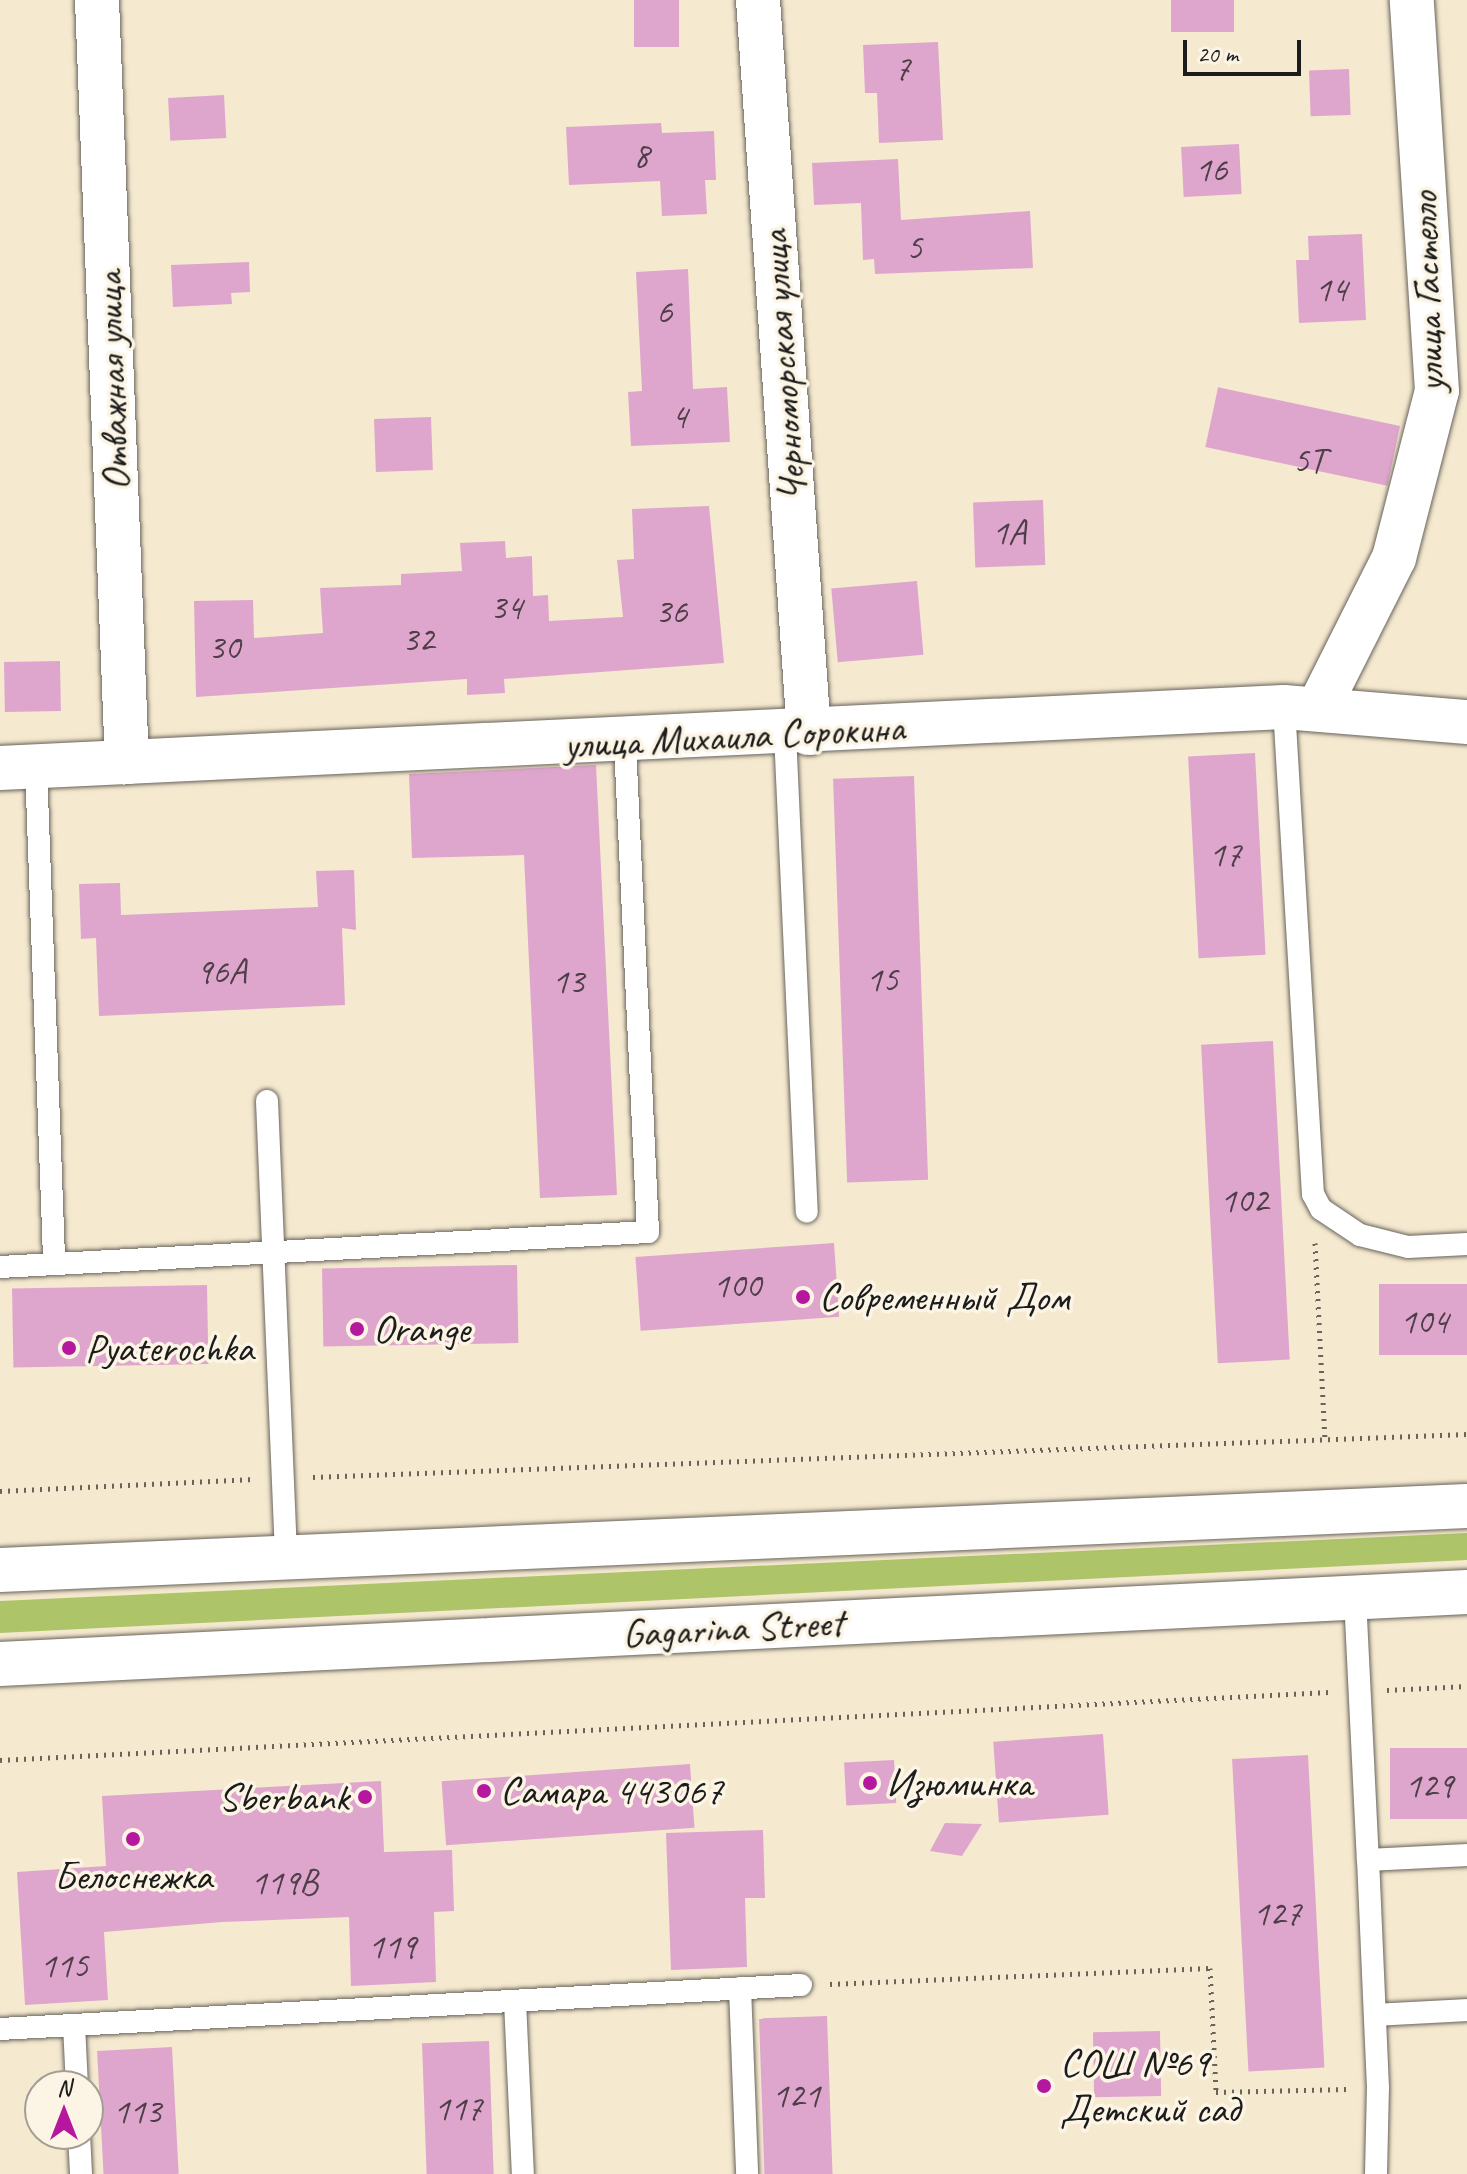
<!DOCTYPE html>
<html>
<head>
<meta charset="utf-8">
<style>
	body { margin:0 }
	#map { position:relative; width:1467px; height:2174px; overflow:hidden; background:#f5e9d0; font-family:Caveat,sans-serif }
	div>[style] { position:absolute }
	.green>* { inset:0; background:#aec469 }
	.building>* { inset:0; background:#dfa6cd; transform-origin:0 0 }
	.path>* { height:5px; margin-top:-2.5px; transform-origin:0; background:repeating-linear-gradient(90deg,#68645b 0 2px,transparent 0 8px) }
	.roads { filter:drop-shadow(0 0 2px #68645b) drop-shadow(0 0 2px #68645b) }
	.lane>* { height:22px; margin:-11px; padding:0 11px; transform-origin:11px; border-radius:11px; background:#fff }
	.street>* { height:44px; margin:-22px; padding:0 22px; transform-origin:22px; border-radius:22px; background:#fff }
	.primary>* { height:44px; margin:-22px; padding:0 22px; transform-origin:22px; border-radius:22px; background:#fff }
	.dots>* { width:22px; height:22px; translate:-50% -50%; box-sizing:border-box; border:4px solid #fcf5e5; border-radius:50% }
	span { translate:-50% -50%; white-space:nowrap; text-align:center; line-height:1.15; -webkit-text-stroke:7px #fcf5e5; paint-order:stroke }
	.number-label { font-size:36px; color:#4d3e48 }
	.number-label span { -webkit-text-stroke-width:0 }
	.street-label { font-size:40px; color:#1c1c1c }
	.poi-label { font-size:40px; color:#1c1c1c }
	.left { translate:0 -50%; text-align:left }
	.right { translate:-100% -50%; text-align:right }
	.north { position:absolute; left:24px; top:2070px; width:80px; height:80px; box-sizing:border-box; background:#fcf5e5; border:2px solid #a29e95; border-radius:50%; rotate:0deg; font-size:22px; font-weight:700; line-height:32px; text-align:center; color:#1c1c1c }
	.north::after { content:''; display:block; margin:auto; width:28px; height:36px; background:#b5179e; clip-path:polygon(50% 0,100% 100%,50% 72%,0 100%) }
	.scale { position:absolute; left:1183px; top:40px; width:118px; height:36px; box-sizing:border-box; border:4px solid #1c1c1c; border-top:0; padding-left:10px; font-size:24px; line-height:28px; white-space:nowrap; color:#1c1c1c; -webkit-text-stroke:6px #fcf5e5; paint-order:stroke }
</style>
</head>
<body>
<div id="map">
	<div class="green">
		<i style="clip-path:polygon(1467px 1533px,1467px 1560px,0 1633px,0 1601px)"></i>
	</div>
	<div class="building">
		<i style="left:634px;top:0;width:45px;height:47px"></i>
		<i style="left:1171px;top:0;width:63px;height:32px"></i>
		<i style="clip-path:polygon(938px 42px,943px 140px,879px 143px,877px 93px,865px 93px,863px 45px)"></i>
		<i style="left:1349px;top:69px;width:46px;height:40px;rotate:88deg"></i>
		<i style="left:224px;top:95px;width:43px;height:56px;rotate:87deg"></i>
		<i style="clip-path:polygon(661px 123px,662px 133px,714px 131px,716px 180px,705px 180px,707px 214px,662px 216px,660px 181px,569px 185px,566px 127px)"></i>
		<i style="left:1239px;top:144px;width:50px;height:58px;rotate:87deg"></i>
		<i style="clip-path:polygon(898px 159px,901px 220px,1030px 211px,1033px 268px,875px 274px,874px 259px,863px 260px,861px 203px,814px 205px,812px 163px)"></i>
		<i style="clip-path:polygon(1362px 234px,1366px 320px,1299px 323px,1296px 260px,1309px 260px,1308px 236px)"></i>
		<i style="clip-path:polygon(249px 262px,250px 292px,231px 293px,232px 304px,173px 307px,171px 265px)"></i>
		<i style="clip-path:polygon(688px 269px,693px 389px,727px 387px,730px 442px,631px 446px,628px 392px,642px 391px,636px 272px)"></i>
		<i style="left:431px;top:417px;width:53px;height:57px;rotate:88deg"></i>
		<i style="left:1400px;top:426px;width:61px;height:186px;rotate:102deg"></i>
		<i style="left:1043px;top:500px;width:65px;height:70px;rotate:88deg"></i>
		<i style="clip-path:polygon(709px 506px,724px 663px,504px 679px,505px 693px,467px 695px,467px 679px,196px 697px,194px 601px,253px 600px,254px 638px,323px 633px,320px 588px,401px 585px,401px 574px,462px 571px,460px 543px,505px 541px,506px 558px,532px 556px,533px 596px,548px 595px,549px 621px,623px 617px,617px 560px,634px 559px,632px 509px)"></i>
		<i style="left:917px;top:581px;width:74px;height:86px;rotate:85deg"></i>
		<i style="left:60px;top:661px;width:50px;height:56px;rotate:89deg"></i>
		<i style="left:1255px;top:753px;width:202px;height:67px;rotate:87deg"></i>
		<i style="clip-path:polygon(596px 765px,617px 1195px,540px 1198px,524px 855px,412px 858px,409px 774px)"></i>
		<i style="left:914px;top:776px;width:404px;height:81px;rotate:88deg"></i>
		<i style="clip-path:polygon(354px 870px,356px 930px,342px 928px,345px 1005px,99px 1016px,96px 938px,81px 939px,79px 884px,120px 883px,121px 915px,318px 907px,316px 871px)"></i>
		<i style="left:1273px;top:1041px;width:319px;height:72px;rotate:87deg"></i>
		<i style="left:834px;top:1243px;width:74px;height:199px;rotate:86deg"></i>
		<i style="left:517px;top:1265px;width:78px;height:195px;rotate:89deg"></i>
		<i style="left:1467px;top:1284px;width:71px;height:88px;rotate:90deg"></i>
		<i style="left:207px;top:1285px;width:79px;height:195px;rotate:89deg"></i>
		<i style="left:1103px;top:1734px;width:81px;height:110px;rotate:86deg"></i>
		<i style="left:1467px;top:1748px;width:71px;height:77px;rotate:90deg"></i>
		<i style="left:1308px;top:1755px;width:313px;height:76px;rotate:87deg"></i>
		<i style="left:894px;top:1760px;width:43px;height:50px;rotate:87deg"></i>
		<i style="left:690px;top:1764px;width:64px;height:249px;rotate:86deg"></i>
		<i style="clip-path:polygon(381px 1781px,384px 1852px,452px 1850px,454px 1911px,434px 1912px,436px 1982px,351px 1986px,349px 1917px,222px 1922px,104px 1932px,108px 2000px,25px 2005px,17px 1872px,106px 1866px,102px 1796px)"></i>
		<i style="clip-path:polygon(945px 1823px,982px 1824px,962px 1856px,930px 1851px)"></i>
		<i style="clip-path:polygon(763px 1830px,765px 1898px,745px 1898px,747px 1967px,671px 1970px,666px 1833px)"></i>
		<i style="left:827px;top:2016px;width:158px;height:68px;rotate:88deg"></i>
		<i style="left:1160px;top:2031px;width:65px;height:67px;rotate:89deg"></i>
		<i style="left:489px;top:2041px;width:133px;height:67px;rotate:88deg"></i>
		<i style="left:172px;top:2047px;width:127px;height:75px;rotate:87deg"></i>
	</div>
	<div class="path">
		<i style="left:1315px;top:1243px;width:197px;rotate:87.1deg"></i>
		<i style="left:313px;top:1477px;width:1155px;rotate:-2.13deg"></i>
		<i style="left:0;top:1491px;width:255px;rotate:-2.7deg"></i>
		<i style="left:1387px;top:1690px;width:80px;rotate:-2.9deg"></i>
		<i style="left:0;top:1760px;width:1331px;rotate:-2.93deg"></i>
		<i style="left:830px;top:1984px;width:380px;rotate:-2.4deg"></i>
		<i style="left:1210px;top:1968px;width:124px;rotate:87.2deg"></i>
		<i style="left:1216px;top:2092px;width:133px;rotate:-1.3deg"></i>
	</div>
	<div class="roads">
		<div class="lane">
			<i style="left:1284px;top:707px;width:488px;rotate:86.6deg"></i>
			<i style="left:1313px;top:1194px;width:17px;rotate:62deg"></i>
			<i style="left:1321px;top:1209px;width:47px;rotate:33.7deg"></i>
			<i style="left:1360px;top:1235px;width:49px;rotate:14deg"></i>
			<i style="left:1408px;top:1247px;width:59px;rotate:-2.9deg"></i>
			<i style="left:785px;top:733px;width:479px;rotate:87.4deg"></i>
			<i style="left:36px;top:767px;width:497px;rotate:87.9deg"></i>
			<i style="left:267px;top:1101px;width:453px;rotate:87.6deg"></i>
			<i style="left:0;top:1267px;width:649px;rotate:-3.09deg"></i>
			<i style="left:648px;top:1232px;width:492px;rotate:-92.7deg"></i>
			<i style="left:1355px;top:1597px;width:263px;rotate:87.2deg"></i>
			<i style="left:740px;top:1988px;width:186px;rotate:87.8deg"></i>
			<i style="left:515px;top:2001px;width:173px;rotate:87.4deg"></i>
			<i style="left:1375px;top:2015px;width:92px;rotate:-3.1deg"></i>
			<i style="left:74px;top:2025px;width:61px;rotate:87.2deg"></i>
			<i style="left:0;top:2029px;width:802px;rotate:-3.14deg"></i>
			<i style="left:79px;top:2134px;width:40px;rotate:87.1deg"></i>
			<i style="left:1376px;top:2174px;width:86px;rotate:-88.7deg"></i>
			<i style="left:1378px;top:2088px;width:228px;rotate:-92.5deg"></i>
			<i style="left:1368px;top:1860px;width:99px;rotate:-2.9deg"></i>
		</div>
		<div class="street">
			<i style="left:97px;top:0;width:763px;rotate:87.75deg"></i>
			<i style="left:758px;top:0;width:735px;rotate:86.02deg"></i>
			<i style="left:1319px;top:707px;width:167px;rotate:-63.3deg"></i>
			<i style="left:1394px;top:558px;width:172px;rotate:-75.6deg"></i>
			<i style="left:1437px;top:391px;width:392px;rotate:-93.7deg"></i>
			<i style="left:0;top:768px;width:1285px;rotate:-2.72deg"></i>
			<i style="left:1284px;top:707px;width:184px;rotate:4.7deg"></i>
		</div>
		<div class="primary">
			<i style="left:0;top:1570px;width:1468px;rotate:-2.5deg"></i>
			<i style="left:0;top:1664px;width:1469px;rotate:-2.81deg"></i>
		</div>
	</div>
	<div class="dots">
		<i style="left:803px;top:1297px;background:#b5179e"></i>
		<i style="left:357px;top:1329px;background:#b5179e"></i>
		<i style="left:69px;top:1348px;background:#b5179e"></i>
		<i style="left:870px;top:1783px;background:#b5179e"></i>
		<i style="left:484px;top:1791px;background:#b5179e"></i>
		<i style="left:365px;top:1797px;background:#b5179e"></i>
		<i style="left:133px;top:1839px;background:#b5179e"></i>
		<i style="left:1044px;top:2086px;background:#b5179e"></i>
	</div>
	<div class="number-label">
		<span style="left:902px;top:69px">7</span>
		<span style="left:641px;top:156px">8</span>
		<span style="left:1211px;top:170px">16</span>
		<span style="left:914px;top:248px">5</span>
		<span style="left:1331px;top:290px">14</span>
		<span style="left:664px;top:312px">6</span>
		<span style="left:679px;top:417px">4</span>
		<span style="left:1309px;top:461px">5Т</span>
		<span style="left:1009px;top:533px">1А</span>
		<span style="left:506px;top:608px">34</span>
		<span style="left:671px;top:612px">36</span>
		<span style="left:418px;top:640px">32</span>
		<span style="left:224px;top:648px">30</span>
		<span style="left:1225px;top:855px">17</span>
		<span style="left:221px;top:972px">96А</span>
		<span style="left:882px;top:980px">15</span>
		<span style="left:568px;top:982px">13</span>
		<span style="left:1244px;top:1201px">102</span>
		<span style="left:737px;top:1286px">100</span>
		<span style="left:1424px;top:1322px">104</span>
		<span style="left:1429px;top:1786px">129</span>
		<span style="left:284px;top:1883px">119В</span>
		<span style="left:1277px;top:1914px">127</span>
		<span style="left:392px;top:1947px">119</span>
		<span style="left:64px;top:1966px">115</span>
		<span style="left:796px;top:2096px">121</span>
		<span style="left:458px;top:2109px">117</span>
		<span style="left:137px;top:2112px">113</span>
	</div>
	<div class="street-label">
		<span style="left:1427px;top:292px;rotate:-92deg">улица Гастелло</span>
		<span style="left:783px;top:366px;rotate:-94deg">Черноморская улица</span>
		<span style="left:112px;top:381px;rotate:-92deg">Отважная улица</span>
		<span style="left:734px;top:736px;rotate:-3deg">улица Михаила Сорокина</span>
		<span style="left:733px;top:1628px;rotate:-3deg">Gagarina Street</span>
	</div>
	<div class="poi-label">
		<span class="left" style="left:819px;top:1297px">Современный Дом</span>
		<span class="left" style="left:373px;top:1329px">Orange</span>
		<span class="left" style="left:85px;top:1348px">Pyaterochka</span>
		<span class="left" style="left:886px;top:1783px">Изюминка</span>
		<span class="left" style="left:500px;top:1791px">Самара 443067</span>
		<span class="right" style="left:349px;top:1797px">Sberbank</span>
		<span style="left:133px;top:1876px">Белоснежка</span>
		<span class="left" style="left:1060px;top:2086px">СОШ №69<br>Детский сад</span>
	</div>
	<div class="north">N</div>
	<div class="scale">20 m</div>
</div>
</body>
</html>
